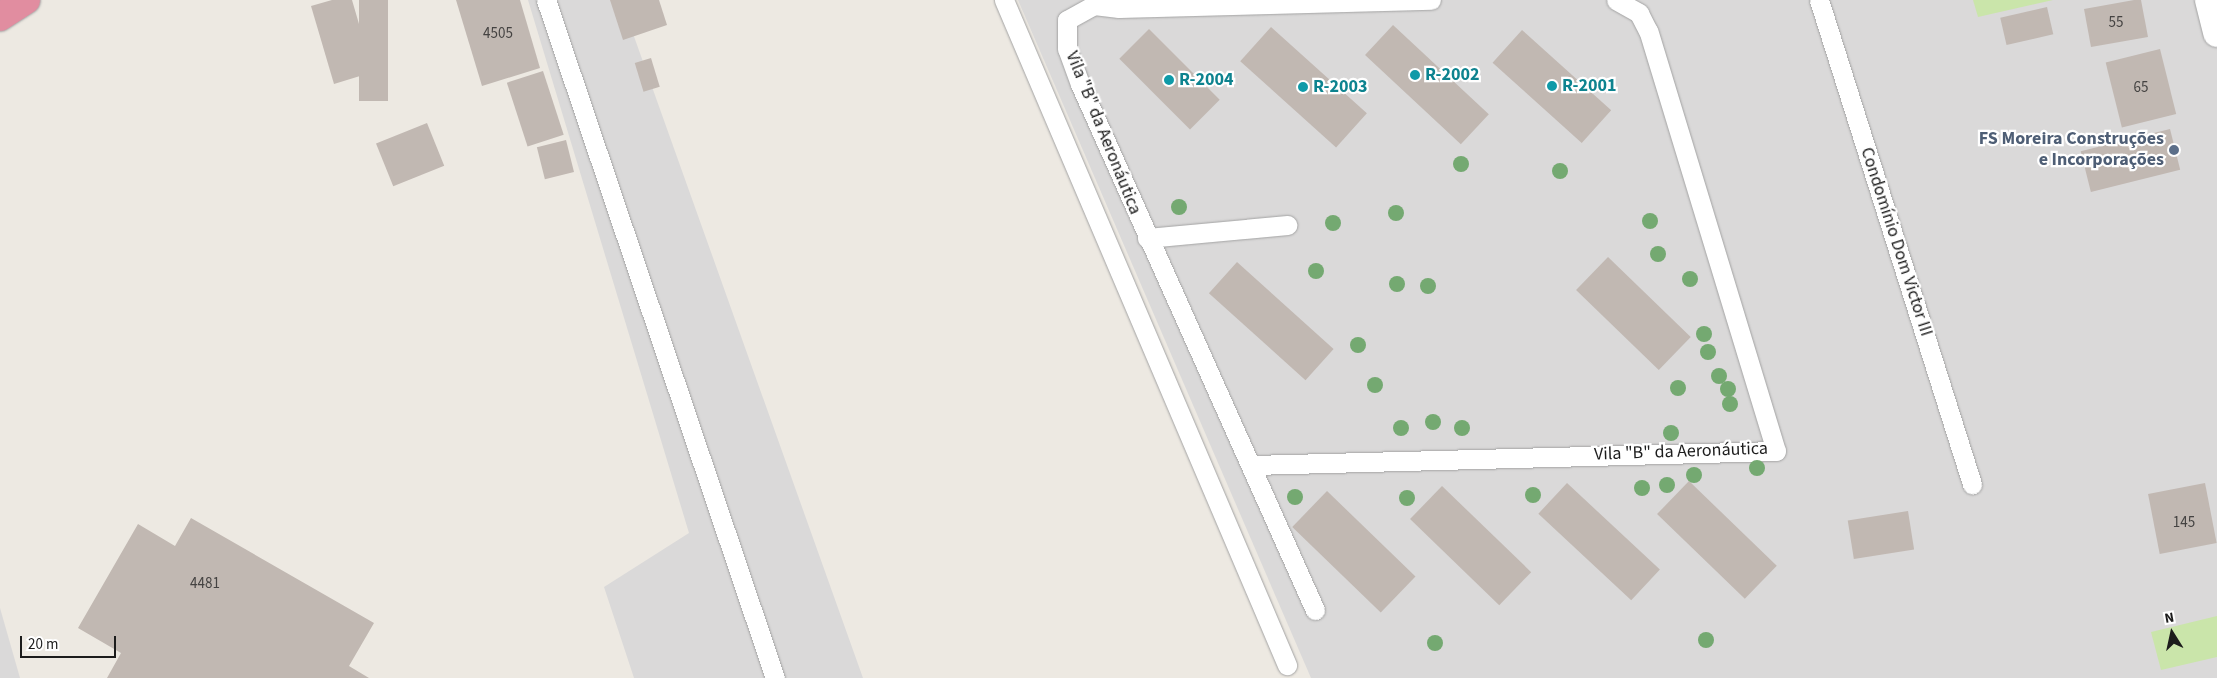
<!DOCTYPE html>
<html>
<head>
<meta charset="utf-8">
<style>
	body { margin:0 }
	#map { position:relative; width:2217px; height:678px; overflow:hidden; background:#ede9e2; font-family:"Source Sans 3",sans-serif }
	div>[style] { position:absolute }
	.residential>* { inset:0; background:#dad9d9 }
	.grass>* { inset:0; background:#cae5aa }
	.building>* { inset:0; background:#c1b8b2; transform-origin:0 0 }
	.roads { filter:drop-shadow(0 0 1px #a3a3a3) drop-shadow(0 0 1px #a3a3a3) }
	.lane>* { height:19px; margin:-9.5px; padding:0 9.5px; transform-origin:9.5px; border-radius:9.5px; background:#fff }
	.street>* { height:28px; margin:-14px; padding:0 14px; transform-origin:14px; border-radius:14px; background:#fff }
	.highway>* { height:28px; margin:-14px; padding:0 14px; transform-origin:14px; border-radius:14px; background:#e18da0 }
	.trees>* { width:16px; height:16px; margin:-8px; border-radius:50%; background:#74a971 }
	.dots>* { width:14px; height:14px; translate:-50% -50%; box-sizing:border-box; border:2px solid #fff; border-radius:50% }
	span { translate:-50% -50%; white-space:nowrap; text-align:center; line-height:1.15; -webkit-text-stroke:4.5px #fff; paint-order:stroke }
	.number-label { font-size:15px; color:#454342 }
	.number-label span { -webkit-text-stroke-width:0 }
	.culture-label { font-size:18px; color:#0d838f; font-weight:700 }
	.left { translate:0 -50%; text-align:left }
	.street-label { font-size:18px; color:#1c1c1c }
	.service-label { font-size:18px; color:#4e5e75; font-weight:700 }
	.right { translate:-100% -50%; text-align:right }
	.north { position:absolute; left:2147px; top:608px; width:50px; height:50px; -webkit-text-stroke:4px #fff; paint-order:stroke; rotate:350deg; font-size:14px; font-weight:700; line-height:20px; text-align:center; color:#1c1c1c }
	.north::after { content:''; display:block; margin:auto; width:18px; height:22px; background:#1c1c1c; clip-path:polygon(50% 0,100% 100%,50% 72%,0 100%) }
	.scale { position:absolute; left:20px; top:636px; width:96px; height:22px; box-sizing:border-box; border:2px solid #1c1c1c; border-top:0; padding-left:6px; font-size:15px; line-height:18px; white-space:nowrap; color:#1c1c1c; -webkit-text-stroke:4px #fff; paint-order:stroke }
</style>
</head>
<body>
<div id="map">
	<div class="residential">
		<i style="clip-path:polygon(528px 0,621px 0,863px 678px,634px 678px,604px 587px,689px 533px)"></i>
		<i style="clip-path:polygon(1018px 0,2217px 0,2217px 678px,1311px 678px)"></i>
		<i style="clip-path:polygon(0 608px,20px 678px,0 678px)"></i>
	</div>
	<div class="grass">
		<i style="clip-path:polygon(1973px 0,2053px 0,1978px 17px)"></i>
		<i style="clip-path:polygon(2217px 616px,2217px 657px,2161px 670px,2151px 632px)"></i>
	</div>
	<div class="building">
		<i style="clip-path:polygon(332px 0,352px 0,373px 72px,334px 84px,311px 6px)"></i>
		<i style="left:359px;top:0;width:29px;height:101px"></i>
		<i style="clip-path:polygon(456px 0,520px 0,540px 68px,482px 86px)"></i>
		<i style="clip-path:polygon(610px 0,659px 0,667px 25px,623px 40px)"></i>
		<i style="clip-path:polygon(2134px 0,2141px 0,2148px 37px,2091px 47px,2084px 9px)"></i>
		<i style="left:2047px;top:7px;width:28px;height:48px;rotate:77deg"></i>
		<i style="left:1393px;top:25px;width:131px;height:41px;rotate:43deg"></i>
		<i style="left:1271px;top:27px;width:129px;height:46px;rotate:42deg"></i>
		<i style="left:1149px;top:29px;width:100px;height:42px;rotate:45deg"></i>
		<i style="left:1522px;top:30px;width:120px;height:44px;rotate:42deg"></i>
		<i style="left:2160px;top:49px;width:67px;height:56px;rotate:76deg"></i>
		<i style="left:651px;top:58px;width:30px;height:17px;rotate:73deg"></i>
		<i style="left:543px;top:71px;width:67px;height:38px;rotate:72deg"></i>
		<i style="left:427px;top:123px;width:46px;height:55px;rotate:68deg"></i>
		<i style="left:2170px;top:129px;width:42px;height:92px;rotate:76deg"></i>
		<i style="left:566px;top:140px;width:33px;height:30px;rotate:76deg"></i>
		<i style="left:1608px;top:257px;width:115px;height:46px;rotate:44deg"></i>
		<i style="left:1237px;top:262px;width:130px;height:42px;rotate:42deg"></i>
		<i style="left:1689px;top:481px;width:122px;height:46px;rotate:44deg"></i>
		<i style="left:1567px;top:483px;width:127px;height:42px;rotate:43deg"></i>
		<i style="left:2205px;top:483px;width:61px;height:58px;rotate:79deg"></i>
		<i style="left:1442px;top:486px;width:124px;height:46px;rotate:44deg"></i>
		<i style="left:1327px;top:491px;width:123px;height:50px;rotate:44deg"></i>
		<i style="left:1908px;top:511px;width:39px;height:61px;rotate:81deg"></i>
		<i style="clip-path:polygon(191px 518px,374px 623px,349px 666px,369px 678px,107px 678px,121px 653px,78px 628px,138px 524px,175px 546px)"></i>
	</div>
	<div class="roads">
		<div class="lane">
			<i style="left:546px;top:0;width:716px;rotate:71.34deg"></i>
			<i style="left:1004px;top:0;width:723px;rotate:66.95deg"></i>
			<i style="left:1819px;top:0;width:508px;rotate:72.46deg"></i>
			<i style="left:1147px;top:238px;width:141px;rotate:-5.3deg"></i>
			<i style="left:1252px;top:465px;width:524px;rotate:-1.53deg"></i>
			<i style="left:1776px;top:451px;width:439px;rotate:-106.9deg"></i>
			<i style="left:1648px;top:31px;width:20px;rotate:-117deg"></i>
			<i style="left:1639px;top:13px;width:26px;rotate:-151deg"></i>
			<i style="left:1315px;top:610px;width:576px;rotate:-114.07deg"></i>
			<i style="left:1080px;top:84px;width:37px;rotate:-110deg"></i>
			<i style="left:1067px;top:49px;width:29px;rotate:-90deg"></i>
			<i style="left:1067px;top:20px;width:31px;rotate:-29deg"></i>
			<i style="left:1094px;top:5px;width:25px;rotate:7deg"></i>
			<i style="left:1119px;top:8px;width:312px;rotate:-1.5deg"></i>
		</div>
		<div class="street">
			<i style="left:2209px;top:0;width:34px;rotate:76deg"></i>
		</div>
		<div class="highway">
			<i style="left:0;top:17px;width:31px;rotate:-33deg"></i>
		</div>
	</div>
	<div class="trees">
		<i style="left:1461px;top:164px"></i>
		<i style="left:1560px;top:171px"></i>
		<i style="left:1179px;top:207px"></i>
		<i style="left:1396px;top:213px"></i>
		<i style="left:1650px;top:221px"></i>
		<i style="left:1333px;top:223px"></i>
		<i style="left:1658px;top:254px"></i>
		<i style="left:1316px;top:271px"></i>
		<i style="left:1690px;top:279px"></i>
		<i style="left:1397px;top:284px"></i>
		<i style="left:1428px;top:286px"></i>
		<i style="left:1704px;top:334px"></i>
		<i style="left:1358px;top:345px"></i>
		<i style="left:1708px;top:352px"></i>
		<i style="left:1719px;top:376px"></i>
		<i style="left:1375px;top:385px"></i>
		<i style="left:1678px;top:388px"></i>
		<i style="left:1728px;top:389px"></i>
		<i style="left:1730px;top:404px"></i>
		<i style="left:1433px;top:422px"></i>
		<i style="left:1401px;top:428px"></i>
		<i style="left:1462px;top:428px"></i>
		<i style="left:1671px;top:433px"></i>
		<i style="left:1757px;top:468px"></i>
		<i style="left:1694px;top:475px"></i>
		<i style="left:1667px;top:485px"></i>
		<i style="left:1642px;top:488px"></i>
		<i style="left:1533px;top:495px"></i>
		<i style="left:1295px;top:497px"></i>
		<i style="left:1407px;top:498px"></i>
		<i style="left:1706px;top:640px"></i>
		<i style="left:1435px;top:643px"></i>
	</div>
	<div class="dots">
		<i style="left:1415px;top:75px;background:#0f9aa8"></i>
		<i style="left:1169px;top:80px;background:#0f9aa8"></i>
		<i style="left:1552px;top:86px;background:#0f9aa8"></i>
		<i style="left:1303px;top:87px;background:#0f9aa8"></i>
		<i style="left:2174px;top:150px;background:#5c6f8a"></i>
	</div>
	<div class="number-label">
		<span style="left:2116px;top:23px">55</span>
		<span style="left:498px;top:34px">4505</span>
		<span style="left:2141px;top:88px">65</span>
		<span style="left:2184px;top:523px">145</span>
		<span style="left:205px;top:584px">4481</span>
	</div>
	<div class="culture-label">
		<span class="left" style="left:1425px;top:75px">R-2002</span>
		<span class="left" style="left:1179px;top:80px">R-2004</span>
		<span class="left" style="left:1562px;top:86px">R-2001</span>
		<span class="left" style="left:1313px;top:87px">R-2003</span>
	</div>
	<div class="street-label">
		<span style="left:1103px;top:133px;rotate:68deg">Vila "B" da Aeronáutica</span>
		<span style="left:1896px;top:242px;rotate:72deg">Condomínio Dom Victor III</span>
		<span style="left:1681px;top:452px;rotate:-2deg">Vila "B" da Aeronáutica</span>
	</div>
	<div class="service-label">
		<span class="right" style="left:2164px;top:150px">FS Moreira Construções<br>e Incorporações</span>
	</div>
	<div class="north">N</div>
	<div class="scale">20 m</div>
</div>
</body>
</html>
